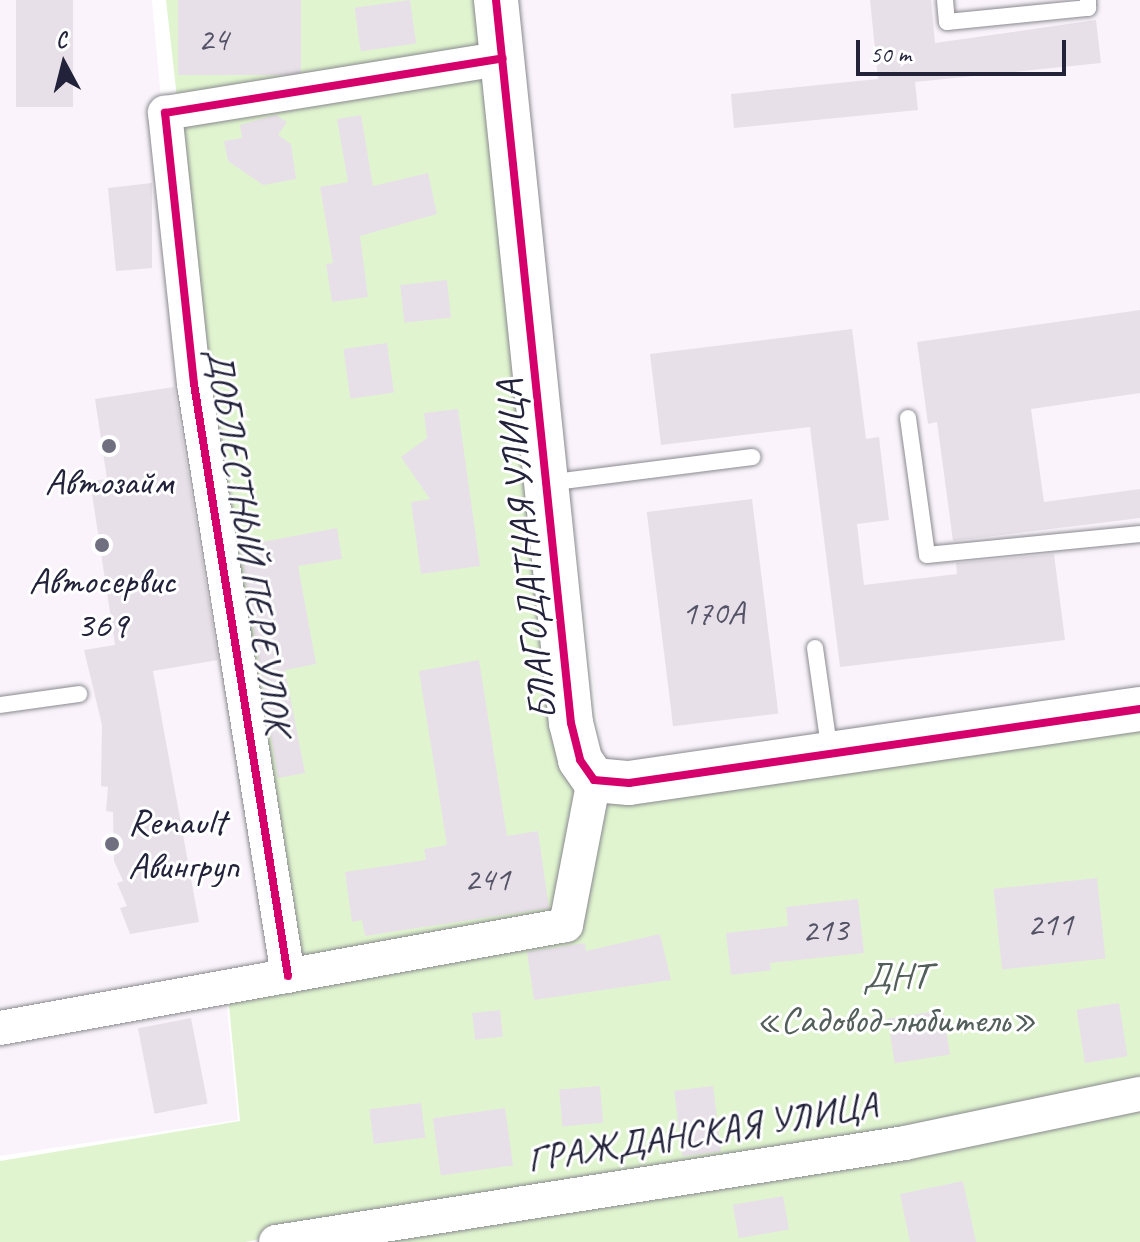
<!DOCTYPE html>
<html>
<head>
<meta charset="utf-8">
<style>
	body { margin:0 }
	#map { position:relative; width:1140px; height:1242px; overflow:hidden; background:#fff; font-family:Caveat,sans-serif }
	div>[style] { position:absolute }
	.built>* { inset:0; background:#faf3fb }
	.green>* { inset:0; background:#e0f5cf }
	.building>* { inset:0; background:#e8e0e8; transform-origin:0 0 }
	.roads { filter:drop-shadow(0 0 2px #8a8a8f) drop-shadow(0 0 2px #8a8a8f) }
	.lane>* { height:16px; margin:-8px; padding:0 8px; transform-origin:8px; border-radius:8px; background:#fff }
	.street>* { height:34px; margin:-17px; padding:0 17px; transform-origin:17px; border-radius:17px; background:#fff }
	.secondary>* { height:44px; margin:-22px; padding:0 22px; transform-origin:22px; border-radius:22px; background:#fff }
	.cycleway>* { height:8px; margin:-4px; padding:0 4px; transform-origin:4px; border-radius:4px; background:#d6006c }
	.dots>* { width:22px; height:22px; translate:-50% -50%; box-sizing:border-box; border:4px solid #fff; border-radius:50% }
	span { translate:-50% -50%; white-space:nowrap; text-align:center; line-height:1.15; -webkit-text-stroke:6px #fff; paint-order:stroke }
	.number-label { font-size:34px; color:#545266 }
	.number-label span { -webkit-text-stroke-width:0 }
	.poi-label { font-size:38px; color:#22223b }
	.left { translate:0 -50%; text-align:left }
	.street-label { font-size:38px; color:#22223b }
	.park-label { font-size:38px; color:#535f5b }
	.north { position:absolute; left:24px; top:24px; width:80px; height:80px; -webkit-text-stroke:6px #fff; paint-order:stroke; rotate:353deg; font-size:22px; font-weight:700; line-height:32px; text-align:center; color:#22223b }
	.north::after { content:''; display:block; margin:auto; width:28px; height:36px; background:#22223b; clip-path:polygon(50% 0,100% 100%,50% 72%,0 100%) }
	.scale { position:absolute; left:856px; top:40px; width:210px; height:36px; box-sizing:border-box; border:4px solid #22223b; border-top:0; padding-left:10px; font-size:24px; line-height:28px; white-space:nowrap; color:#22223b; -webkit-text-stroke:6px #fff; paint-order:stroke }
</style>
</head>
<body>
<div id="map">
	<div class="built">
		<i style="clip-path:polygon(0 0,152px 0,162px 110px,277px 966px,224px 975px,238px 1120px,0 1156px)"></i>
		<i style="clip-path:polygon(508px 0,1140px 0,1140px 697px,604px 769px)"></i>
	</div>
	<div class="green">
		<i style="clip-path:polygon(166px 0,486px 0,583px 794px,1140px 721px,1140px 1242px,366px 1242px,362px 1220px,245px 1242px,0 1242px,0 1161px,240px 1121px,228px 995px,300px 983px,223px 508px)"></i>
	</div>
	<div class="building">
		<i style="left:16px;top:0;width:57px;height:107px"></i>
		<i style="left:178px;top:0;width:123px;height:75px"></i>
		<i style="left:410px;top:0;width:44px;height:56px;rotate:82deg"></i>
		<i style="clip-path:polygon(870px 0,931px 0,935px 43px,1096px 20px,1101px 63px,915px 82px,918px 110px,734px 128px,731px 94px,878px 79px)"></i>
		<i style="clip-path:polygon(276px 115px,287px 122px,278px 135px,291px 144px,296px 179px,263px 185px,228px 161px,224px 141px,242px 138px,240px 125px)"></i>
		<i style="clip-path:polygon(361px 115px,373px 186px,428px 173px,437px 214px,360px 236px,368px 297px,332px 302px,326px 264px,333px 263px,320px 187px,348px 182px,337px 119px)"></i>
		<i style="clip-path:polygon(152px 183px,152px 268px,116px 271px,108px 188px)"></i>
		<i style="left:447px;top:280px;width:38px;height:47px;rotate:84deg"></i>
		<i style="clip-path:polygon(1140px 310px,1140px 393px,1031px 409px,1044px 502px,1140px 489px,1140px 518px,953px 541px,937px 422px,928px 424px,917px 342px)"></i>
		<i style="clip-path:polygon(852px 329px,866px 439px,879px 437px,889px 520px,857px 524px,864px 585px,957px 574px,956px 563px,1054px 554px,1065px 640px,840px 667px,810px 427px,661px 445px,650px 354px)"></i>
		<i style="left:387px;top:343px;width:50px;height:44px;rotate:82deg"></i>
		<i style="clip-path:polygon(174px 387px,218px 660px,153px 671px,199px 922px,130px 934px,120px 908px,127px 906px,117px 883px,123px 881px,114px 861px,113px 812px,106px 811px,108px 787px,101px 786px,102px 725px,84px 650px,115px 645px,90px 481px,107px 479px,95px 399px)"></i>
		<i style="clip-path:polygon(458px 409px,480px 566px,421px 574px,411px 502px,430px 499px,401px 457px,427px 438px,424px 413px)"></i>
		<i style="left:752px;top:499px;width:216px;height:106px;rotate:83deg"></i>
		<i style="clip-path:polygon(337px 528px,342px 559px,298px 566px,316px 664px,285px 670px,305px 773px,278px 778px,240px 546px)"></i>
		<i style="clip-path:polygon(479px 660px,507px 836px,538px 831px,549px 908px,365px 936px,362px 920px,352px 922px,345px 872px,426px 860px,424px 849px,447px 845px,419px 671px)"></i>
		<i style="left:1097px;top:878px;width:81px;height:104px;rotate:84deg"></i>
		<i style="clip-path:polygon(858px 899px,864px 953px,770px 963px,771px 970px,731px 975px,726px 933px,788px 926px,786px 907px)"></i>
		<i style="clip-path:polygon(660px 934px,671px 980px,534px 1000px,527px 952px,585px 943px,586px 951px)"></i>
		<i style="left:1119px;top:1003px;width:54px;height:43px;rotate:81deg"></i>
		<i style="left:500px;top:1010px;width:27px;height:28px;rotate:84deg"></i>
		<i style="left:943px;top:1010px;width:45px;height:56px;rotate:81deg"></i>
		<i style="left:191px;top:1018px;width:87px;height:54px;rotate:79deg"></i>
		<i style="left:600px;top:1086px;width:37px;height:41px;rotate:85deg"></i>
		<i style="left:713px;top:1086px;width:66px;height:39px;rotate:83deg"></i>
		<i style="left:421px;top:1103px;width:35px;height:52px;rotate:83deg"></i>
		<i style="left:505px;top:1108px;width:58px;height:73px;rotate:82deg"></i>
		<i style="clip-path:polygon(963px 1181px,976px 1242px,910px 1242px,900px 1194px)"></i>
		<i style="left:783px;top:1196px;width:34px;height:51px;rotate:80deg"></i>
	</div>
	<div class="roads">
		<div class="lane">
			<i style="left:945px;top:0;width:22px;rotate:85deg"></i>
			<i style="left:947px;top:22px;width:142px;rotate:-5.7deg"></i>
			<i style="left:1088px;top:8px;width:8px;rotate:-90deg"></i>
			<i style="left:908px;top:418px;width:138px;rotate:82.1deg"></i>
			<i style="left:927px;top:555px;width:214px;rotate:-5.6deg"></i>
			<i style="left:547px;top:483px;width:207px;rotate:-7.2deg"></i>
			<i style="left:815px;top:648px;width:106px;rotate:81.9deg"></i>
			<i style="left:0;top:705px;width:80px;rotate:-7.9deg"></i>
		</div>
		<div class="street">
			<i style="left:288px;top:976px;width:599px;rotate:-99.02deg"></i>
			<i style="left:194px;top:384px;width:273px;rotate:-96.1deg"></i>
			<i style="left:165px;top:113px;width:342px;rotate:-9.2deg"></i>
			<i style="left:0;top:1028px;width:575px;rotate:-10.31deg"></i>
			<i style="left:566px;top:925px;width:148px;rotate:-79.1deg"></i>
			<i style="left:276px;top:1242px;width:637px;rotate:-8.94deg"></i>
			<i style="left:905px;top:1143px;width:240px;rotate:-11.8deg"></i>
		</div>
		<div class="secondary">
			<i style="left:496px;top:0;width:727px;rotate:84.08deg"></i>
			<i style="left:571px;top:723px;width:38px;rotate:76deg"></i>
			<i style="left:580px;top:760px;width:24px;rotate:55deg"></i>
			<i style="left:594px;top:780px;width:35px;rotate:5deg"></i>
			<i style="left:629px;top:783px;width:516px;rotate:-8.24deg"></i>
		</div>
	</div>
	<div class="cycleway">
		<i style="left:496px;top:0;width:727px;rotate:84.08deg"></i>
		<i style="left:571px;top:723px;width:38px;rotate:76deg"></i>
		<i style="left:580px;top:760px;width:24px;rotate:55deg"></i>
		<i style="left:594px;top:780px;width:35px;rotate:5deg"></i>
		<i style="left:629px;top:783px;width:516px;rotate:-8.24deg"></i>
		<i style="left:288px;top:976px;width:599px;rotate:-99.02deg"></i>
		<i style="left:194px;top:384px;width:273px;rotate:-96.1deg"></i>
		<i style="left:165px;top:113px;width:342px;rotate:-9.2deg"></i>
	</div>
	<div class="dots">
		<i style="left:109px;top:446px;background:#6f6f80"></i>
		<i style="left:102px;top:545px;background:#6f6f80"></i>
		<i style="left:112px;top:844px;background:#6f6f80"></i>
	</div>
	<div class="number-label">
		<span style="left:213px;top:39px">24</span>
		<span style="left:713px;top:613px">170А</span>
		<span style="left:487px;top:879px">241</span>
		<span style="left:1050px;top:924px">211</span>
		<span style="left:825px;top:930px">213</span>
	</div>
	<div class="poi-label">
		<span style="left:109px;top:482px">Автозайм</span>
		<span style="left:102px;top:603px">Автосервис<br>369</span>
		<span class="left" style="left:128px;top:844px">Renault<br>Авингруп</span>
	</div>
	<div class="street-label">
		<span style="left:249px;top:541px;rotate:81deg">ДОБЛЕСТНЫЙ ПЕРЕУЛОК</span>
		<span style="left:526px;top:550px;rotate:-96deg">БЛАГОДАТНАЯ УЛИЦА</span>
		<span style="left:702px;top:1132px;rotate:-9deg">ГРАЖДАНСКАЯ УЛИЦА</span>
	</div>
	<div class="park-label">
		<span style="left:896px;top:998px">ДНТ<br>«Садовод-любитель»</span>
	</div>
	<div class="north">С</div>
	<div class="scale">50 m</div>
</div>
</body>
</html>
